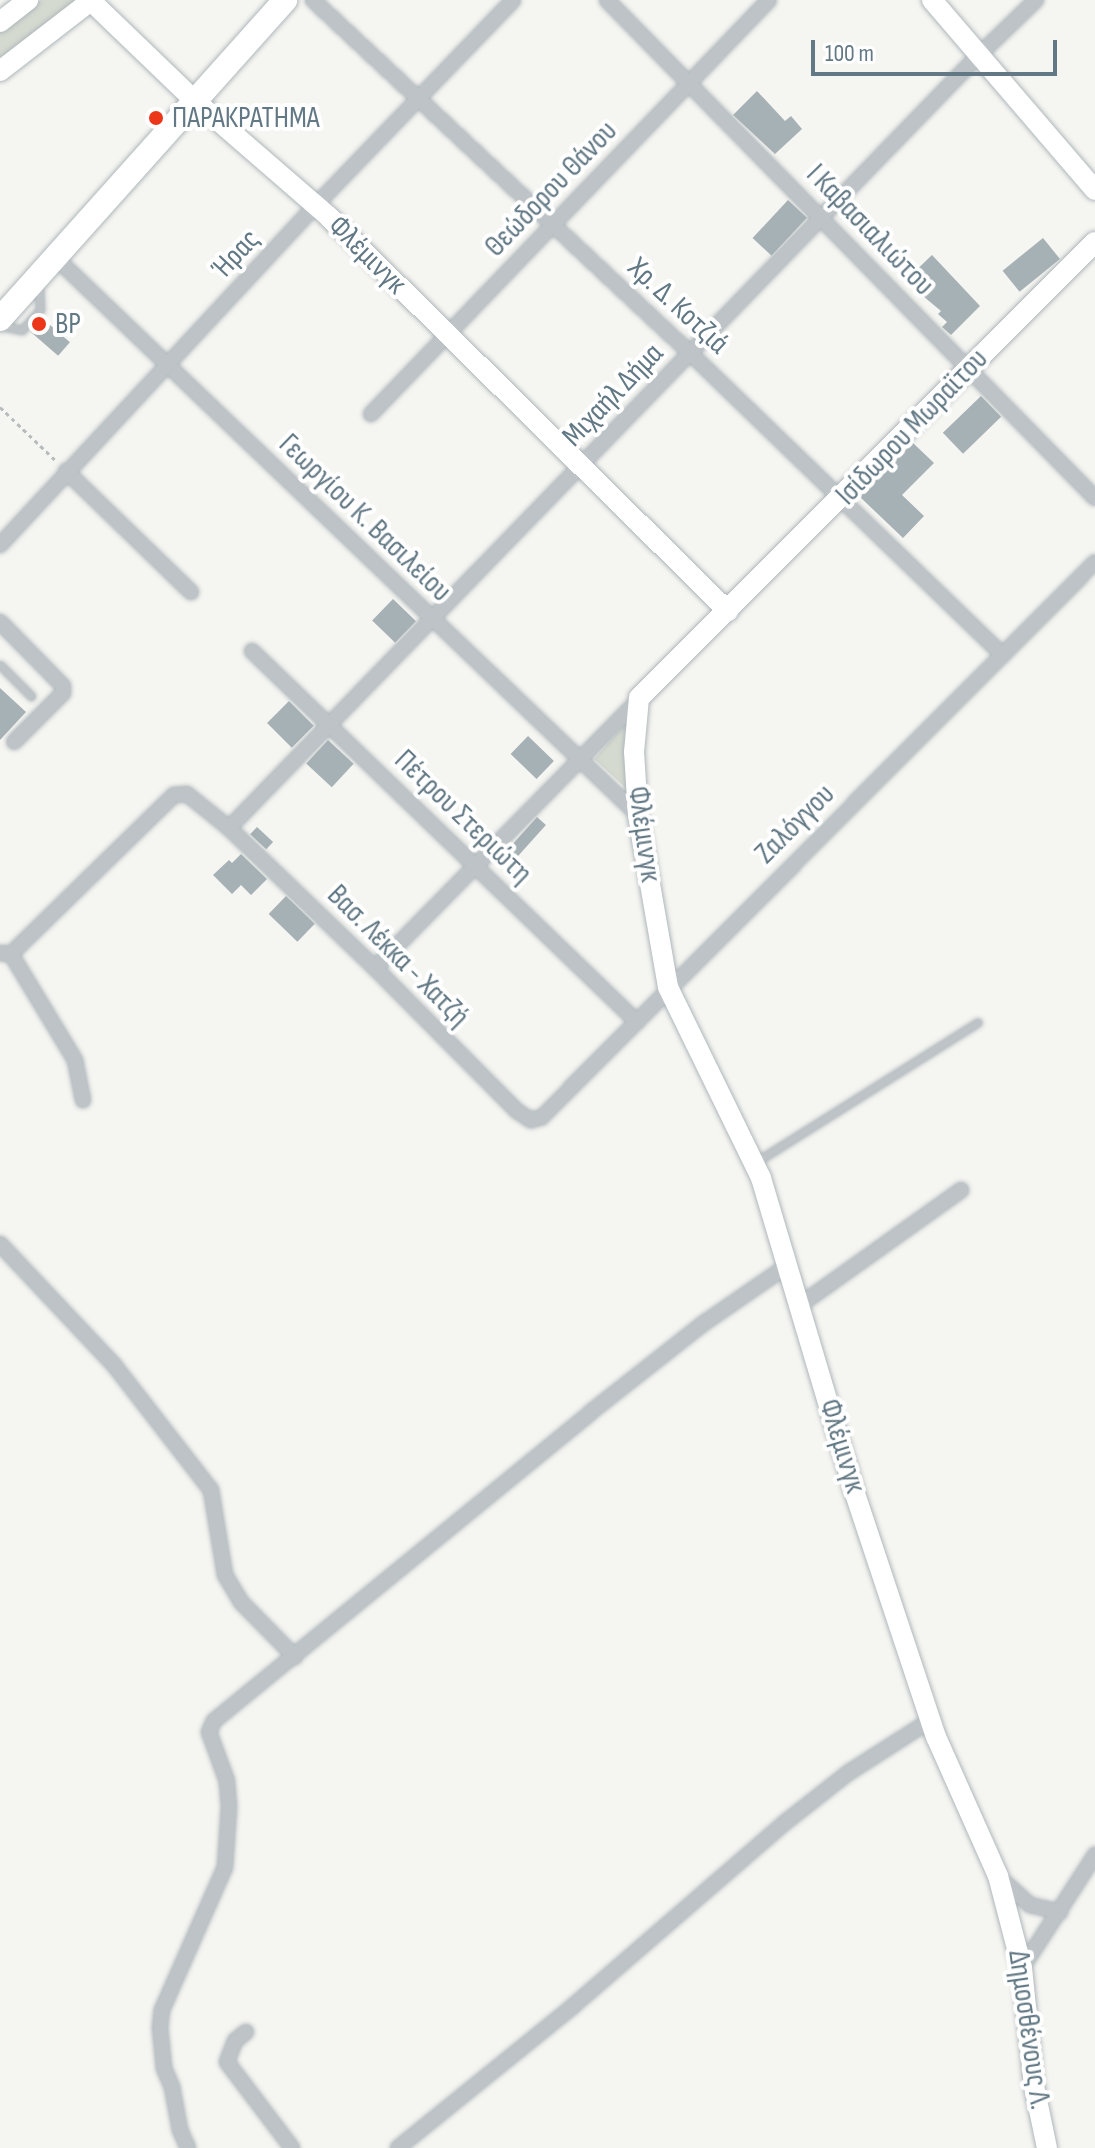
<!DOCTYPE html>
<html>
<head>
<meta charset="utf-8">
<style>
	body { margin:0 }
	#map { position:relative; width:1095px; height:2148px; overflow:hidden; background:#f5f5f1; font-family:"Sofia Sans Condensed",sans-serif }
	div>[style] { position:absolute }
	.green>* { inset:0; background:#d5dad0 }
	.building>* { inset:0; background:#a6b1b5; transform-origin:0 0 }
	.path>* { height:3px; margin-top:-1.5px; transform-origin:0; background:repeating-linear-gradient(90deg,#b7bbbd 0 4px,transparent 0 8px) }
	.roads { filter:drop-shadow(0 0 2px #afb7bb) drop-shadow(0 0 2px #afb7bb) }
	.lane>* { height:7px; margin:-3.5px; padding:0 3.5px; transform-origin:3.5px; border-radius:3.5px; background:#bdc3c6 }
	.street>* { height:14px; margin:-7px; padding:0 7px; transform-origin:7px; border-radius:7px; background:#bdc3c6 }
	.secondary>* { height:20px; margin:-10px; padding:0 10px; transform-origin:10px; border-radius:10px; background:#fff }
	.primary>* { height:24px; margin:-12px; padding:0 12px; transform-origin:12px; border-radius:12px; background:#fff }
	.dots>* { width:22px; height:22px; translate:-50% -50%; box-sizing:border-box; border:4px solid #fff; border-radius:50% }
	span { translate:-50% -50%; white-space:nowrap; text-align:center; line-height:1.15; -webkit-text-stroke:8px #fff; paint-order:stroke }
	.poi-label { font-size:30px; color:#627884 }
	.left { translate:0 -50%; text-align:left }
	.street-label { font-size:30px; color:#627884 }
	.scale { position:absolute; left:811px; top:40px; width:246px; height:36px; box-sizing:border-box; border:4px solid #627884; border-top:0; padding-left:10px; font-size:24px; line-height:28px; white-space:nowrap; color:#627884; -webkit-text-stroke:6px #fff; paint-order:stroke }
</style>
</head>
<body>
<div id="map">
	<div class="green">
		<i style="clip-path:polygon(41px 0,82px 0,0 61px,0 31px)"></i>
		<i style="clip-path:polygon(628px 721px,629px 791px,594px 759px)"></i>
	</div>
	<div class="building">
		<i style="clip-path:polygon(757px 91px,785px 121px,791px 116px,802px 129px,775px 154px,733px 115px)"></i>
		<i style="left:788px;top:200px;width:26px;height:52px;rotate:43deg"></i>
		<i style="left:1043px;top:238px;width:27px;height:52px;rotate:51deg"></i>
		<i style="clip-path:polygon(932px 255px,980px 306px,951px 335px,942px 327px,947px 322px,938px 314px,941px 311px,905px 281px)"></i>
		<i style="left:42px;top:318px;width:37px;height:18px;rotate:41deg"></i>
		<i style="left:981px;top:396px;width:29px;height:53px;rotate:46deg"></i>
		<i style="clip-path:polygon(913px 443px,934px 463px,902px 495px,924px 516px,903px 538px,859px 496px)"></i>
		<i style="left:393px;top:599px;width:32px;height:30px;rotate:44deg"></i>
		<i style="clip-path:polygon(0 688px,26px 712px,0 740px)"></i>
		<i style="left:289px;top:701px;width:35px;height:31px;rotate:45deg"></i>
		<i style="left:528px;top:736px;width:36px;height:25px;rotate:44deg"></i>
		<i style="left:328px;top:740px;width:35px;height:32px;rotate:43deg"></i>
		<i style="left:537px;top:817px;width:12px;height:50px;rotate:42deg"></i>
		<i style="left:257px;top:827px;width:22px;height:10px;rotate:43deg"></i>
		<i style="clip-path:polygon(241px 854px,267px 879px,251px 895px,241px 885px,232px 894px,213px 875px,229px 860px,232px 863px)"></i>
		<i style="left:286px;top:896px;width:40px;height:25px;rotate:44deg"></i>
	</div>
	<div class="path">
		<i style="left:0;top:407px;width:76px;rotate:43.9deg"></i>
	</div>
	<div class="roads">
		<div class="lane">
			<i style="left:2px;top:326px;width:20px;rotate:11deg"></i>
			<i style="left:22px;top:330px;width:27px;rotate:-48deg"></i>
			<i style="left:40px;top:310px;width:25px;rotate:-92deg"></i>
			<i style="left:0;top:665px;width:44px;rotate:45deg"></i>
			<i style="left:756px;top:1162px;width:262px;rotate:-32.2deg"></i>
		</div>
		<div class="street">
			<i style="left:313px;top:0;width:516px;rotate:43.12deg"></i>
			<i style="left:690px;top:353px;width:435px;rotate:44deg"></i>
			<i style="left:607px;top:0;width:697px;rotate:45.58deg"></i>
			<i style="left:56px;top:258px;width:806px;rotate:43.74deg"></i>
			<i style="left:371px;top:414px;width:574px;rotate:-46.13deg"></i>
			<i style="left:66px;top:471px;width:174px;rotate:44.1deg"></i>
			<i style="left:0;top:545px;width:464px;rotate:-47.1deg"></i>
			<i style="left:316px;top:205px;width:284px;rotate:-46.1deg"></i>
			<i style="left:0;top:622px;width:90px;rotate:45.5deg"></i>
			<i style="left:63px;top:686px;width:7px;rotate:90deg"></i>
			<i style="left:63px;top:693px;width:69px;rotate:135deg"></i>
			<i style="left:252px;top:651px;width:535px;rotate:43.94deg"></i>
			<i style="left:229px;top:828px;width:1076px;rotate:-45.87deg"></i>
			<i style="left:978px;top:56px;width:81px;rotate:-44deg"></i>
			<i style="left:0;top:953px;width:11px;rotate:5deg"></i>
			<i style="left:11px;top:954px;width:228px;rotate:-44.3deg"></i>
			<i style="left:174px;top:795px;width:13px;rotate:-4deg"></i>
			<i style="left:187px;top:794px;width:54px;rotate:39deg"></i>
			<i style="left:229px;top:828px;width:202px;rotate:43.8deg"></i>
			<i style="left:375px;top:968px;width:202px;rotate:45.2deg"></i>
			<i style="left:517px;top:1111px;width:17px;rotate:33deg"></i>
			<i style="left:531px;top:1120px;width:11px;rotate:-15deg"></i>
			<i style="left:542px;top:1117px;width:783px;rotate:-45.1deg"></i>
			<i style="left:11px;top:954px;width:124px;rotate:58.9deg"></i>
			<i style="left:75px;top:1060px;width:41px;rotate:78.7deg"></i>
			<i style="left:375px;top:968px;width:377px;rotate:-45.5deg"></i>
			<i style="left:0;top:1244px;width:166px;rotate:46.7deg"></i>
			<i style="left:114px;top:1365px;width:158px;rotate:52.2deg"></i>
			<i style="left:211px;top:1490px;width:86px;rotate:80.6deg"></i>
			<i style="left:225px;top:1575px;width:31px;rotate:59deg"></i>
			<i style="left:241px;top:1602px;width:77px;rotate:45.5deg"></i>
			<i style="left:800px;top:1305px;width:198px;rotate:-35.5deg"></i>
			<i style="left:999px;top:1877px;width:42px;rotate:42.1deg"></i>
			<i style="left:1030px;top:1905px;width:31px;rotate:13deg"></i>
			<i style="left:1022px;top:1968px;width:135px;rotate:-57.1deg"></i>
			<i style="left:246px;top:2032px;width:14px;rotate:141deg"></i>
			<i style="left:235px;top:2041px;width:22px;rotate:111deg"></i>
			<i style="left:227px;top:2062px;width:108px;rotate:52.9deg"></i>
			<i style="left:188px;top:2148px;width:20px;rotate:-114deg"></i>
			<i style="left:180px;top:2130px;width:44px;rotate:-100.5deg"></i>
			<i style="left:172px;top:2087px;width:21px;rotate:-113deg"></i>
			<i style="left:164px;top:2068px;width:40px;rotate:-95.7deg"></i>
			<i style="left:160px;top:2028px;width:18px;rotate:-84deg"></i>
			<i style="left:162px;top:2010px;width:156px;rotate:-66.2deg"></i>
			<i style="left:225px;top:1867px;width:61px;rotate:-86.2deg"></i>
			<i style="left:229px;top:1806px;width:25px;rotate:-95deg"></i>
			<i style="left:227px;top:1781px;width:52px;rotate:-110.2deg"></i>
			<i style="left:209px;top:1732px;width:12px;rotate:-66deg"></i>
			<i style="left:214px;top:1721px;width:487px;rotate:-39.3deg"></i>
			<i style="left:591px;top:1412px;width:144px;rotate:-38.2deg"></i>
			<i style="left:704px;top:1323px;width:101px;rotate:-34.5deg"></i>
			<i style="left:398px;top:2148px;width:224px;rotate:-39deg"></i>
			<i style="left:572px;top:2007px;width:284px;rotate:-40.9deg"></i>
			<i style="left:787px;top:1821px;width:78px;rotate:-38.2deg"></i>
			<i style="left:848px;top:1773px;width:98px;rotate:-32.6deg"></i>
		</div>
		<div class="secondary">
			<i style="left:932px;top:0;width:250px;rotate:49.4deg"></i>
			<i style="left:91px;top:1px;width:141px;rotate:43.9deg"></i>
			<i style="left:193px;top:99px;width:180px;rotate:40.9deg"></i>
			<i style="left:329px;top:217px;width:561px;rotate:44.64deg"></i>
			<i style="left:0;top:22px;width:36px;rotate:-38deg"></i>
			<i style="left:0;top:71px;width:116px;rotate:-37.7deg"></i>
			<i style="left:1047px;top:2148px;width:63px;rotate:-101.8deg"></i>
			<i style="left:1034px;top:2086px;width:119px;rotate:-95.8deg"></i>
			<i style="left:1022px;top:1968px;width:95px;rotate:-104.6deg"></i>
			<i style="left:998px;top:1876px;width:152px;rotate:-114deg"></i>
			<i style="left:936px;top:1737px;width:260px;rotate:-108.4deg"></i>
			<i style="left:854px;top:1490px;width:326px;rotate:-106.6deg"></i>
			<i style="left:761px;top:1178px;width:212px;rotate:-116deg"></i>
			<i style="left:668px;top:987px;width:175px;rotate:-99.9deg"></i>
			<i style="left:638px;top:815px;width:63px;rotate:-93.6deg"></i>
			<i style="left:634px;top:752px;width:54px;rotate:-84.7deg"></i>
			<i style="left:639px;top:698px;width:645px;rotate:-45deg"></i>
		</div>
		<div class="primary">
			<i style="left:0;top:319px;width:428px;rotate:-48.2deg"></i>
		</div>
	</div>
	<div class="dots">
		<i style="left:156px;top:118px;background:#ec361a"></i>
		<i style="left:39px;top:324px;background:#ec361a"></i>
	</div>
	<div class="poi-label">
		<span class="left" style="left:172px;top:118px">ΠΑΡΑΚΡΑΤΗΜΑ</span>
		<span class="left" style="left:55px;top:324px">BP</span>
	</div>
	<div class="street-label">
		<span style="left:551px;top:189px;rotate:-46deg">Θεώδορου Θάνου</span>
		<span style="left:870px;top:230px;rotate:46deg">Ι Καβασιαλιώτου</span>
		<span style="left:236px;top:254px;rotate:-47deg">Ήρας</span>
		<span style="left:367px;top:255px;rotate:45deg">Φλέμινγκ</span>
		<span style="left:678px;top:306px;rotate:43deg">Χρ. Δ. Κοτζιά</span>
		<span style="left:613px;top:395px;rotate:-46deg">Μιχαήλ Δήμα</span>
		<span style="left:912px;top:427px;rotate:-46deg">Ισίδωρου Μωραϊτου</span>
		<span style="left:365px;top:518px;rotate:44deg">Γεωργίου Κ. Βασιλείου</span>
		<span style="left:463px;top:817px;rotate:44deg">Πέτρου Στεριώτη</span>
		<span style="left:795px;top:824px;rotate:-45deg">Ζαλόγγου</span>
		<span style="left:644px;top:834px;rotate:82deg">Φλέμινγκ</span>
		<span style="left:398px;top:956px;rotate:45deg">Βασ. Λέκκα - Χατζή</span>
		<span style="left:842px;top:1446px;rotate:73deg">Φλέμινγκ</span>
		<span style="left:1029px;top:2030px;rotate:82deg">Δημοσθένους Λ.</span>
	</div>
	<div class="scale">100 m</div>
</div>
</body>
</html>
